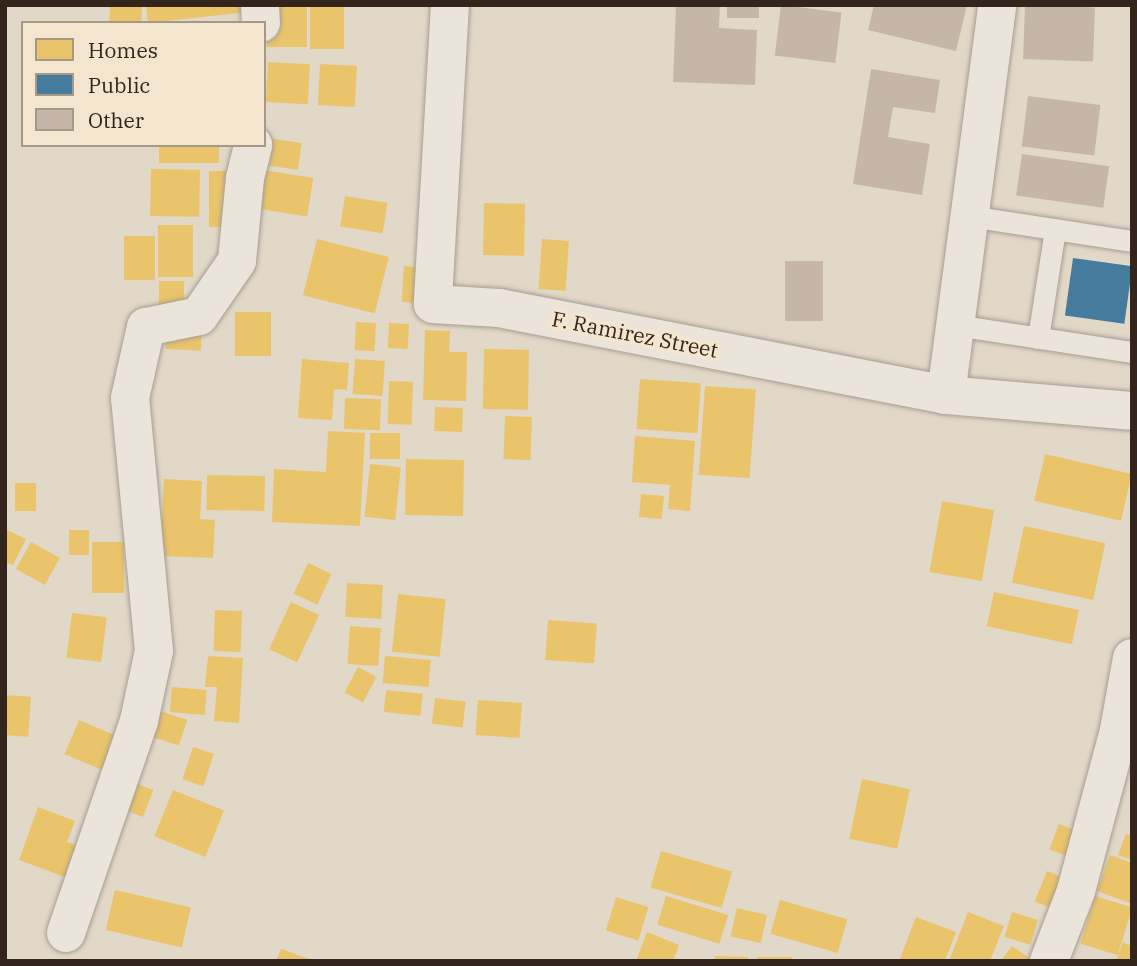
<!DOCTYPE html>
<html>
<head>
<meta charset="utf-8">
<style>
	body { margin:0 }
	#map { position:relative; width:1137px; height:966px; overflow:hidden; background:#e2d8c8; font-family:"IBM Plex Serif",serif }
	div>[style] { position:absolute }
	.homes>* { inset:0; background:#e9c46a; transform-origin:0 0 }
	.public>* { inset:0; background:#457b9d; transform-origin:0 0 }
	.building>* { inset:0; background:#c5b6a9; transform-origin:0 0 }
	.roads { filter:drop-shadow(0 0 2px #a69d92) drop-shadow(0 0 2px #a69d92) }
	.lane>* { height:21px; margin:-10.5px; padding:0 10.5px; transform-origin:10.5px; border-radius:10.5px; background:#eae4da }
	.street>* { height:38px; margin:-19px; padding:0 19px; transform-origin:19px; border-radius:19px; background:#eae4da }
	span { translate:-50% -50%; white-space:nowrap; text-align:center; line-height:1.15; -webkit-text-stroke:7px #f4e6ce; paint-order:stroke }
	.street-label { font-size:21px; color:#33251c }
	.frame { position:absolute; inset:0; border:7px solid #33251c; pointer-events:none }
	.legend { position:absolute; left:21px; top:21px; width:245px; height:126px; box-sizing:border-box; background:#f4e6ce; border:2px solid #a79987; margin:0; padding:9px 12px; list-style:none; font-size:21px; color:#33251c }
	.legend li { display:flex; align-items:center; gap:14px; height:35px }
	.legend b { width:35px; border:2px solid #a79987 }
</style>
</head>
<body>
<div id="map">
	<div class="homes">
		<i style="left:110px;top:5px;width:32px;height:18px;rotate:2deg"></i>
		<i style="clip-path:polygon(146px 5px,246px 5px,247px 12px,148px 23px)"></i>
		<i style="left:267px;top:5px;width:40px;height:42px"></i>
		<i style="left:310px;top:5px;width:34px;height:44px"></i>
		<i style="left:268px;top:62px;width:42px;height:40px;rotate:3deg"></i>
		<i style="left:320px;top:64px;width:37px;height:41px;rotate:3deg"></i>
		<i style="left:273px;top:139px;width:29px;height:27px;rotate:8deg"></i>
		<i style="left:159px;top:145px;width:60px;height:18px"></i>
		<i style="left:151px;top:169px;width:49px;height:47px;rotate:1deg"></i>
		<i style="left:257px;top:169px;width:57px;height:39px;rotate:9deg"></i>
		<i style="left:209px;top:171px;width:28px;height:56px"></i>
		<i style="left:345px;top:196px;width:43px;height:31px;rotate:9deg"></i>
		<i style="left:484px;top:203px;width:41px;height:52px;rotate:1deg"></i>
		<i style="left:158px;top:225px;width:35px;height:52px"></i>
		<i style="left:124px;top:236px;width:31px;height:44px"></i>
		<i style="left:317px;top:239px;width:74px;height:58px;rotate:14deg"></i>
		<i style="left:542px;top:239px;width:27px;height:50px;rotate:4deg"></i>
		<i style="left:404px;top:266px;width:26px;height:36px;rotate:4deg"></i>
		<i style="left:159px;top:281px;width:25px;height:37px"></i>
		<i style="left:235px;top:312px;width:36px;height:44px"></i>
		<i style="left:356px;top:322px;width:20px;height:28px;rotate:3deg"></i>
		<i style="left:389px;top:323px;width:20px;height:25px;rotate:3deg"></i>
		<i style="left:167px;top:325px;width:35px;height:24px;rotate:3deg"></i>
		<i style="clip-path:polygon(425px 330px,450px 331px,449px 352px,467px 352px,466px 401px,423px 400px)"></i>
		<i style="left:484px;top:349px;width:45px;height:60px;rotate:1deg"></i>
		<i style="clip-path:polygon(302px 359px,349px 363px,347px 390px,334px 389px,332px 420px,298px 418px)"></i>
		<i style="left:355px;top:359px;width:30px;height:35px;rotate:4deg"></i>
		<i style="left:640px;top:379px;width:61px;height:50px;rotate:4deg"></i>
		<i style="left:389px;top:381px;width:24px;height:43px;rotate:2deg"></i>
		<i style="left:705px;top:386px;width:51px;height:89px;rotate:4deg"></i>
		<i style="left:345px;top:398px;width:36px;height:31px;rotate:2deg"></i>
		<i style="left:435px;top:407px;width:28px;height:24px;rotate:2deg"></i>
		<i style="left:505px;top:416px;width:27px;height:43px;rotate:2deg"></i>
		<i style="clip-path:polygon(328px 431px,365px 433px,360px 526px,272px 522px,274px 469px,326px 472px)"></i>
		<i style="left:370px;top:433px;width:30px;height:26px"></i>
		<i style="clip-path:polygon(635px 436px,695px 441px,690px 511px,668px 509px,670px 485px,632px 482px)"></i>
		<i style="left:1045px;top:454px;width:89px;height:48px;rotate:13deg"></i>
		<i style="left:406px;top:459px;width:58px;height:56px;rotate:1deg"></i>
		<i style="left:370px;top:464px;width:31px;height:53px;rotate:6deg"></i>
		<i style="left:207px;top:475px;width:58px;height:35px;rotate:1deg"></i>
		<i style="clip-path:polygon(164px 479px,202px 481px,200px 519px,215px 520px,213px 558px,160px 556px)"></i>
		<i style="left:15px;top:483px;width:21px;height:28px"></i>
		<i style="left:641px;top:494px;width:23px;height:23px;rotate:5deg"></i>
		<i style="left:942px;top:501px;width:53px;height:72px;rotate:10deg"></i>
		<i style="left:1024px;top:526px;width:83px;height:58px;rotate:12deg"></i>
		<i style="clip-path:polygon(5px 529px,26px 539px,13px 565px,5px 562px)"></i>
		<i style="left:69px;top:530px;width:20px;height:25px"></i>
		<i style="left:31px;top:542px;width:33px;height:31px;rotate:29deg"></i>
		<i style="left:92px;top:542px;width:32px;height:51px"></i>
		<i style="left:308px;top:563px;width:26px;height:34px;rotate:25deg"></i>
		<i style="left:347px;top:583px;width:36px;height:34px;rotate:3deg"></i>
		<i style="left:994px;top:592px;width:87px;height:35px;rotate:12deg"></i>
		<i style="left:398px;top:594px;width:48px;height:58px;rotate:6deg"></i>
		<i style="left:291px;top:602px;width:31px;height:52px;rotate:25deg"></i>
		<i style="left:215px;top:610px;width:27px;height:41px;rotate:2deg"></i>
		<i style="left:72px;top:613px;width:35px;height:45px;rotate:7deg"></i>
		<i style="left:548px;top:620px;width:49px;height:40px;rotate:4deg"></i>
		<i style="left:350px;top:626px;width:31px;height:38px;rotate:4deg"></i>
		<i style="clip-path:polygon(208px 656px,243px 658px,239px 723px,214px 721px,217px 687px,205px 687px)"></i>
		<i style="left:385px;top:656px;width:46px;height:27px;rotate:5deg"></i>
		<i style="left:358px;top:667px;width:21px;height:29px;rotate:28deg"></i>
		<i style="left:172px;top:687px;width:35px;height:25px;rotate:5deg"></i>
		<i style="left:386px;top:690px;width:37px;height:22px;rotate:6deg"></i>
		<i style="left:5px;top:695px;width:26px;height:40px;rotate:4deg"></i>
		<i style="left:435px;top:698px;width:31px;height:26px;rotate:7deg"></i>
		<i style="left:478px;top:700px;width:44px;height:35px;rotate:4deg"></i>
		<i style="left:151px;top:708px;width:38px;height:27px;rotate:18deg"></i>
		<i style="left:79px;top:720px;width:46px;height:37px;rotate:23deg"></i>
		<i style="left:193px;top:747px;width:22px;height:34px;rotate:18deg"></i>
		<i style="left:862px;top:779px;width:49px;height:61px;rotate:12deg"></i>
		<i style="left:130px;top:781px;width:25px;height:29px;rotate:21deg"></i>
		<i style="left:173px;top:790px;width:55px;height:50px;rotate:22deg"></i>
		<i style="clip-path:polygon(38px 807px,75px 821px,67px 842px,92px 851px,81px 883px,19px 860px)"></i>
		<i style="left:1059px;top:824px;width:19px;height:27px;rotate:21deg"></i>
		<i style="clip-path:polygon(1126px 834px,1132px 836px,1132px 860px,1118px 855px)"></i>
		<i style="left:661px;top:851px;width:74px;height:38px;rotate:16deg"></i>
		<i style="clip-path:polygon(1110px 855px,1132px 863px,1132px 904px,1097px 891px)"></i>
		<i style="left:1047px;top:871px;width:18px;height:33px;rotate:22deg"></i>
		<i style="left:115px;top:890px;width:78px;height:41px;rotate:13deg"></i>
		<i style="left:666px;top:896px;width:65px;height:30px;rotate:17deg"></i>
		<i style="left:1095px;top:896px;width:39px;height:50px;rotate:17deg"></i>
		<i style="left:616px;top:897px;width:34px;height:35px;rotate:17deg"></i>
		<i style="left:780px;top:900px;width:70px;height:35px;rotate:16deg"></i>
		<i style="left:737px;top:908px;width:31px;height:29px;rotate:13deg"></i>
		<i style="clip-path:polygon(968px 912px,1004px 926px,990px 961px,949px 961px)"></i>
		<i style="left:1012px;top:912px;width:27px;height:26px;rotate:17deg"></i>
		<i style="clip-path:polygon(916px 917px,956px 932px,945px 961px,899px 961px)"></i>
		<i style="clip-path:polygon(647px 932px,679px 945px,673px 961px,636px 961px)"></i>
		<i style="clip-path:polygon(1123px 942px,1132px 946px,1132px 961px,1116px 961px)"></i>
		<i style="clip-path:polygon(1012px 946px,1034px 961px,1001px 961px)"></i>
		<i style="clip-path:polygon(281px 949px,312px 960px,311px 961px,276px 961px)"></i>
		<i style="clip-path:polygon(715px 956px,748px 957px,748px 961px,715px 961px)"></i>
		<i style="left:757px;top:957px;width:35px;height:4px"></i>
	</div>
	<div class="public">
		<i style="left:1073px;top:258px;width:60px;height:58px;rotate:8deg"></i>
	</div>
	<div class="building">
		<i style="clip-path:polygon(676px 5px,720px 5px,719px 28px,757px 30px,755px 85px,673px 82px)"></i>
		<i style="left:727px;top:5px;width:32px;height:13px"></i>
		<i style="left:781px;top:5px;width:61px;height:51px;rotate:7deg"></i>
		<i style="clip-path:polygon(874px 5px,967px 5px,956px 51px,868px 30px)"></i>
		<i style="left:1025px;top:5px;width:70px;height:54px;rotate:2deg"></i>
		<i style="clip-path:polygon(871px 69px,940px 80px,935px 113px,893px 107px,888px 137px,930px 144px,922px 195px,853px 184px)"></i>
		<i style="left:1028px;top:96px;width:73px;height:51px;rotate:7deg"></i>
		<i style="left:1022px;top:154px;width:88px;height:42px;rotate:8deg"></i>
		<i style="left:785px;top:261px;width:38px;height:60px"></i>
	</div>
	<div class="roads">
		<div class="lane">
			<i style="left:969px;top:216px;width:165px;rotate:8.7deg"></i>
			<i style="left:955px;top:325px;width:179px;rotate:8.7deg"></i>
			<i style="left:1038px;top:338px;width:110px;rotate:-81.1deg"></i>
		</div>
		<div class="street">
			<i style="left:260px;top:5px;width:18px;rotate:87deg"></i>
			<i style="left:450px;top:5px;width:299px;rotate:93.3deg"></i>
			<i style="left:433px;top:304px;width:66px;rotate:3.5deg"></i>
			<i style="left:499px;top:308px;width:455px;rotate:11deg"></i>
			<i style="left:946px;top:395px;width:187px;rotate:4.9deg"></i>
			<i style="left:946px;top:395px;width:393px;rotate:-82.5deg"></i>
			<i style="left:66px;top:933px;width:224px;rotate:-71deg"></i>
			<i style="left:139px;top:721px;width:72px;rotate:-77.9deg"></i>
			<i style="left:154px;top:651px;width:254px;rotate:-95.4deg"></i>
			<i style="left:130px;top:398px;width:73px;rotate:-77.3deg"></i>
			<i style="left:146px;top:327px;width:54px;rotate:-11.7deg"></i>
			<i style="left:199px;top:316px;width:67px;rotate:-55.4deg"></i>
			<i style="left:237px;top:261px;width:83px;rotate:-84.5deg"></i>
			<i style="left:245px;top:178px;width:34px;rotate:-76deg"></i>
			<i style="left:1049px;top:961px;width:75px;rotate:-68.9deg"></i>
			<i style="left:1076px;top:891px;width:167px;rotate:-75deg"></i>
			<i style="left:1119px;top:730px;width:73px;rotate:-79.8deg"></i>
		</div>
	</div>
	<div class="street-label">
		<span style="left:635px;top:334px;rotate:11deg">F. Ramirez Street</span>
	</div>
	<div class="frame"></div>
	<ul class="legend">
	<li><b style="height:19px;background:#e9c46a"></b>Homes</li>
	<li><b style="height:19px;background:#457b9d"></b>Public</li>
	<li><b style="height:19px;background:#c5b6a9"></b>Other</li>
	</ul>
</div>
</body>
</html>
